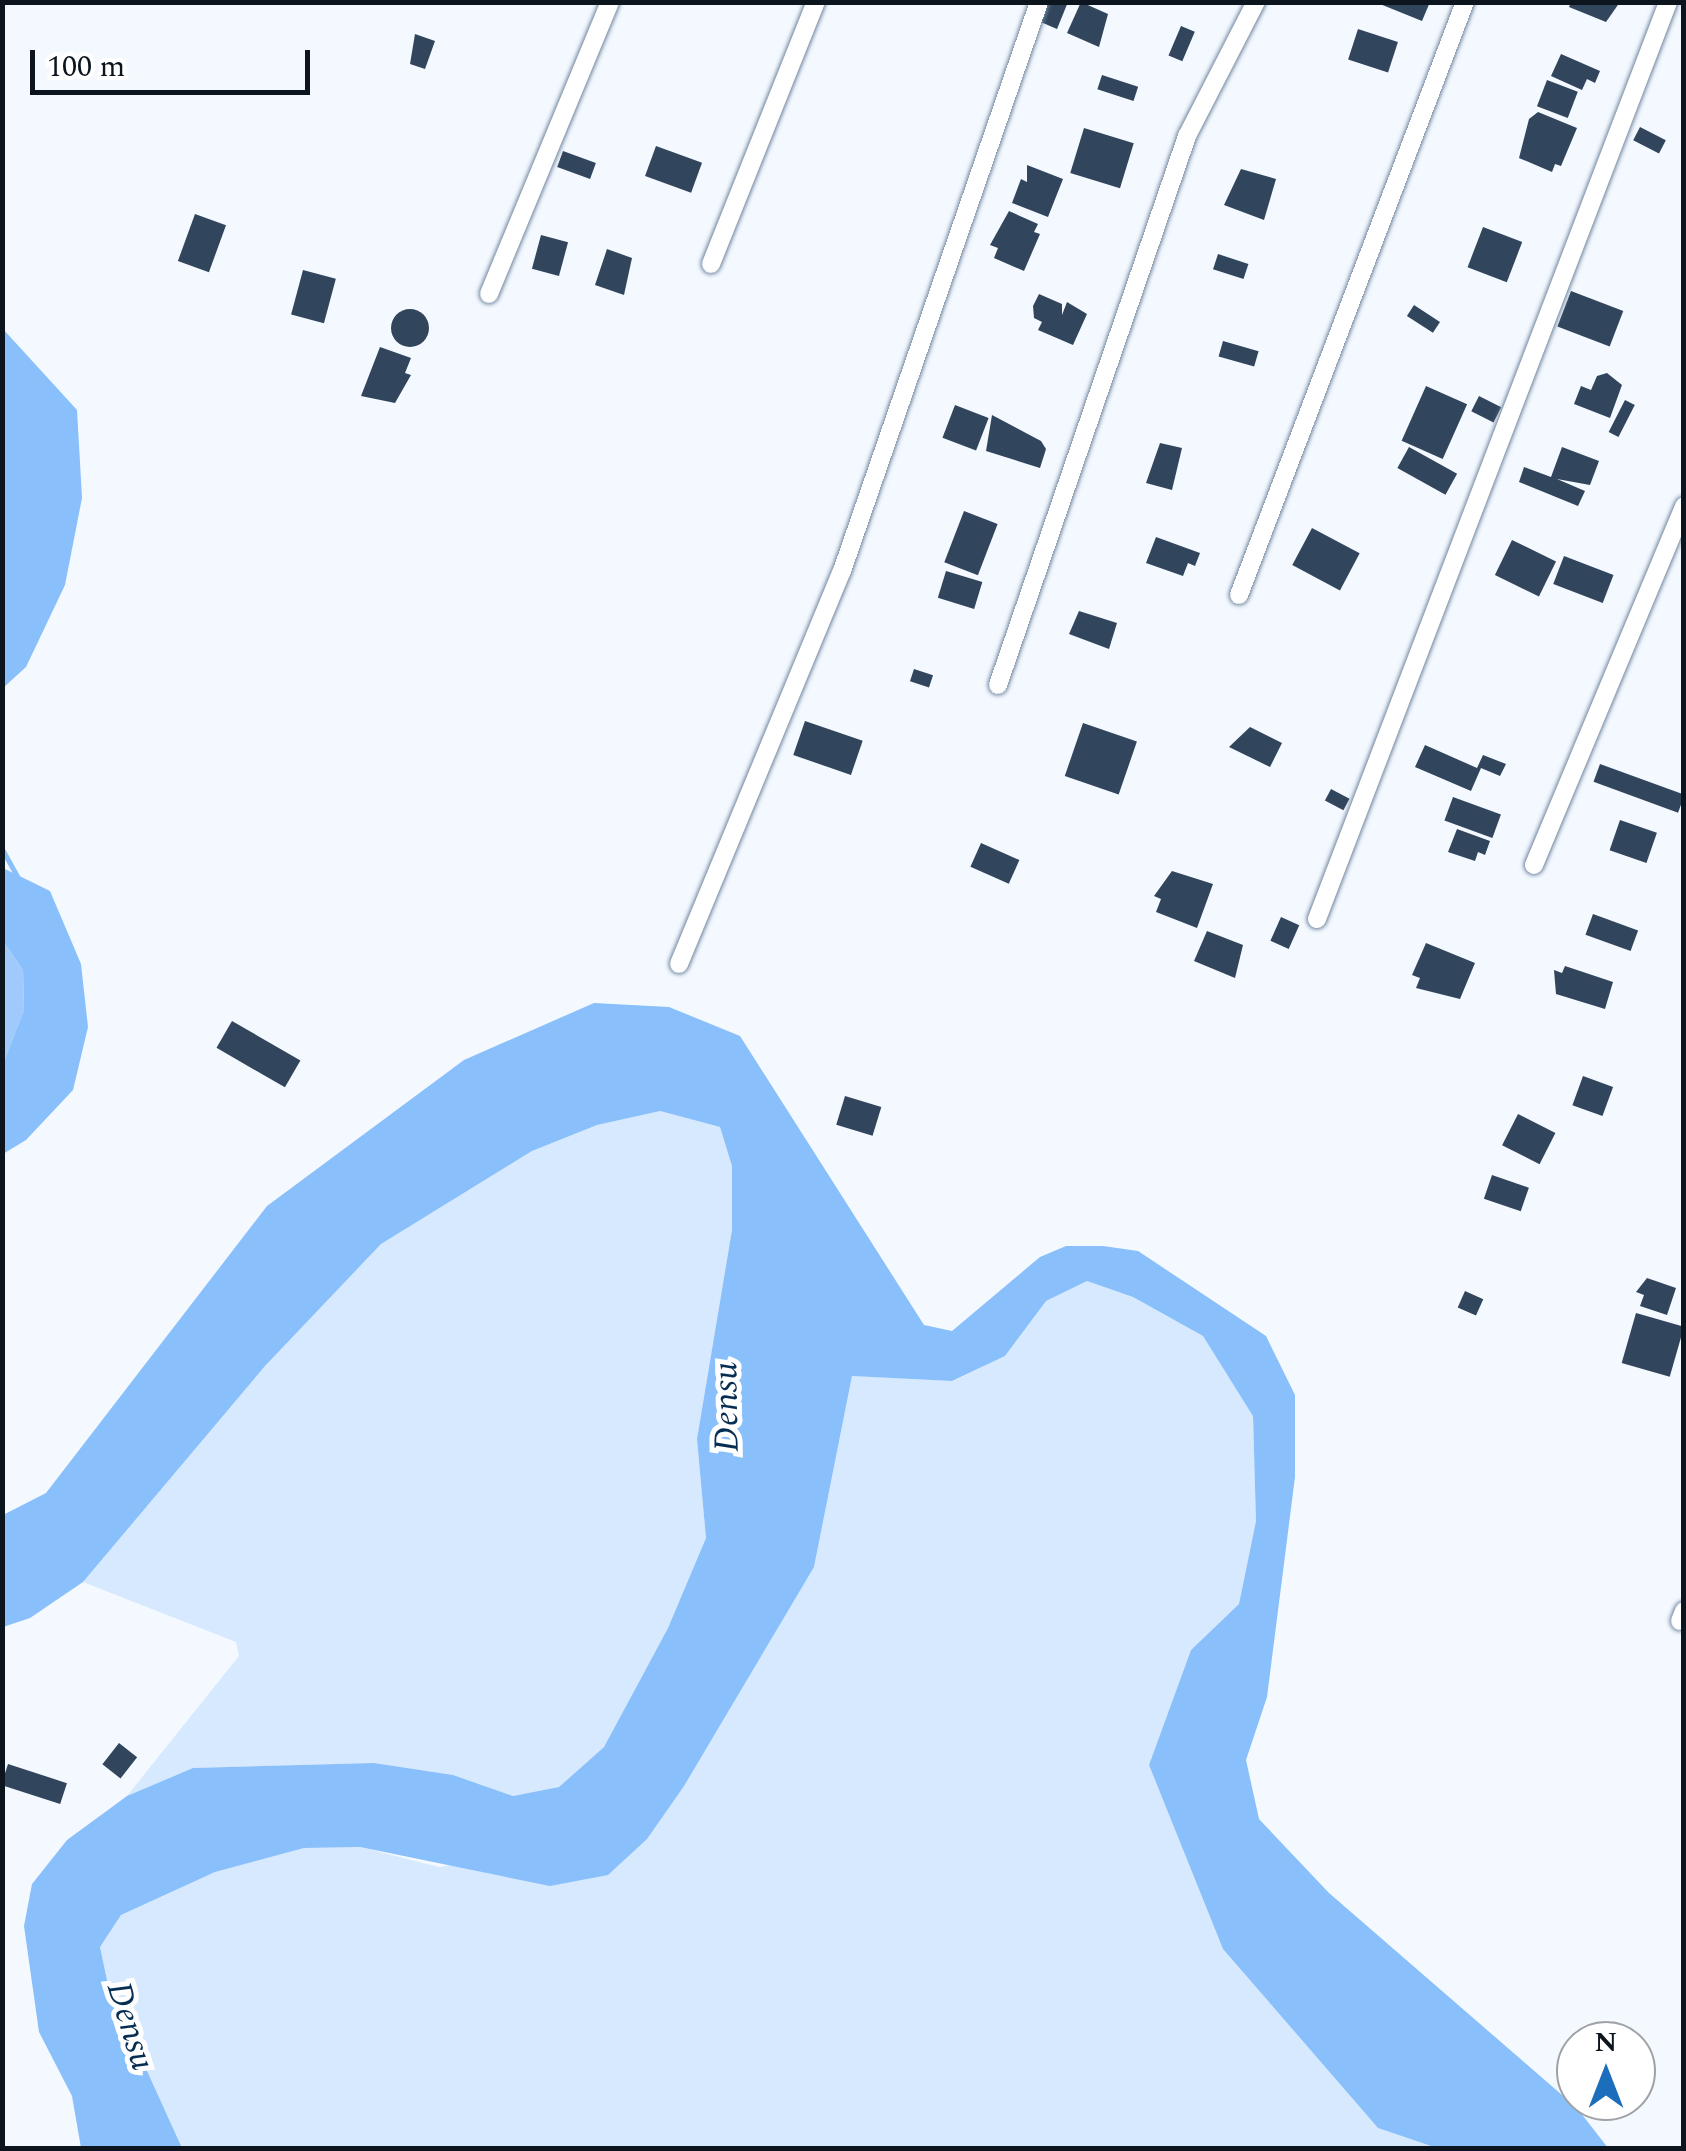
<!DOCTYPE html>
<html>
<head>
<meta charset="utf-8">
<style>
	body { margin:0 }
	#map { position:relative; width:1686px; height:2151px; overflow:hidden; background:#f4f9ff; font-family:Spectral,serif }
	div>[style] { position:absolute }
	.green>* { inset:0; background:#d6e9fe }
	.forest>* { inset:0; background:#9fcafb }
	.water>* { inset:0; background:#89bffb }
	.stream>* { height:5px; margin:-2.5px; padding:0 2.5px; transform-origin:2.5px; border-radius:2.5px; background:#89bffb }
	.building>* { inset:0; background:#31455d; transform-origin:0 0 }
	.round { border-radius:50% }
	.roads { filter:drop-shadow(0 0 2px #7086a0) drop-shadow(0 0 2px #7086a0) }
	.street>* { height:18px; margin:-9px; padding:0 9px; transform-origin:9px; border-radius:9px; background:#fff }
	span { translate:-50% -50%; white-space:nowrap; text-align:center; line-height:1.15; -webkit-text-stroke:10px #fff; paint-order:stroke }
	.water-label { font-size:35px; color:#062d52; font-style:italic }
	.frame { position:absolute; inset:0; border:5px solid #0c141e; pointer-events:none }
	.north { position:absolute; left:1556px; top:2021px; width:100px; height:100px; box-sizing:border-box; background:#fff; border:2px solid #9ea1a5; border-radius:50%; rotate:0deg; font-size:28px; font-weight:700; line-height:40px; text-align:center; color:#0c141e }
	.north::after { content:''; display:block; margin:auto; width:35px; height:45px; background:#1c6ebc; clip-path:polygon(50% 0,100% 100%,50% 72%,0 100%) }
	.scale { position:absolute; left:30px; top:50px; width:280px; height:45px; box-sizing:border-box; border:5px solid #0c141e; border-top:0; padding-left:12px; font-size:30px; line-height:35px; white-space:nowrap; color:#0c141e; -webkit-text-stroke:8px #fff; paint-order:stroke }
</style>
</head>
<body>
<div id="map">
	<div class="green">
		<i style="clip-path:polygon(659px 1111px,720px 1127px,732px 1166px,732px 1230px,697px 1439px,706px 1538px,668px 1628px,604px 1747px,559px 1787px,513px 1796px,453px 1775px,374px 1763px,193px 1768px,127px 1796px,239px 1656px,236px 1642px,83px 1582px,265px 1366px,381px 1244px,532px 1151px,597px 1125px)"></i>
		<i style="clip-path:polygon(1087px 1281px,1133px 1297px,1203px 1336px,1253px 1415px,1256px 1521px,1239px 1604px,1191px 1650px,1149px 1765px,1223px 1949px,1378px 2128px,1437px 2148px,182px 2148px,108px 1985px,100px 1947px,121px 1915px,215px 1872px,304px 1848px,360px 1847px,439px 1867px,647px 1839px,814px 1567px,852px 1376px,953px 1381px,1005px 1356px,1046px 1301px)"></i>
	</div>
	<div class="forest">
		<i style="clip-path:polygon(3px 941px,23px 970px,24px 1010px,3px 1064px)"></i>
	</div>
	<div class="water">
		<i style="clip-path:polygon(3px 329px,77px 410px,82px 498px,65px 585px,26px 667px,3px 688px)"></i>
		<i style="clip-path:polygon(3px 868px,50px 891px,81px 964px,88px 1027px,73px 1090px,26px 1140px,3px 1154px,3px 1064px,24px 1010px,23px 970px,3px 941px)"></i>
		<i style="clip-path:polygon(594px 1003px,669px 1007px,740px 1036px,924px 1325px,952px 1331px,1040px 1257px,1066px 1246px,1103px 1246px,1138px 1251px,1266px 1336px,1295px 1395px,1295px 1477px,1267px 1697px,1246px 1760px,1259px 1819px,1329px 1893px,1577px 2108px,1608px 2148px,1437px 2148px,1378px 2128px,1223px 1949px,1149px 1765px,1191px 1650px,1239px 1604px,1256px 1521px,1253px 1416px,1203px 1336px,1133px 1297px,1087px 1281px,1046px 1301px,1005px 1356px,952px 1381px,852px 1376px,814px 1567px,684px 1786px,647px 1839px,608px 1875px,550px 1886px,360px 1847px,304px 1848px,215px 1872px,121px 1915px,100px 1947px,108px 1985px,182px 2148px,81px 2148px,72px 2096px,39px 2032px,24px 1926px,32px 1884px,67px 1840px,127px 1796px,193px 1768px,374px 1763px,453px 1775px,513px 1796px,559px 1787px,604px 1747px,668px 1628px,706px 1538px,697px 1439px,732px 1230px,732px 1166px,720px 1127px,660px 1111px,597px 1125px,532px 1151px,381px 1244px,265px 1366px,83px 1582px,30px 1618px,3px 1627px,3px 1515px,46px 1493px,267px 1206px,464px 1060px)"></i>
	</div>
	<div class="stream">
		<i style="left:2px;top:849px;width:35px;rotate:61deg"></i>
	</div>
	<div class="building">
		<i style="clip-path:polygon(1044px 2px,1068px 2px,1057px 29px,1036px 20px)"></i>
		<i style="clip-path:polygon(1081px 2px,1108px 14px,1099px 47px,1067px 33px)"></i>
		<i style="clip-path:polygon(1375px 2px,1430px 2px,1422px 21px)"></i>
		<i style="clip-path:polygon(1571px 2px,1620px 2px,1606px 22px,1569px 7px)"></i>
		<i style="left:1181px;top:26px;width:15px;height:32px;rotate:23deg"></i>
		<i style="left:1358px;top:29px;width:42px;height:32px;rotate:18deg"></i>
		<i style="clip-path:polygon(415px 34px,435px 41px,425px 69px,410px 64px)"></i>
		<i style="clip-path:polygon(1561px 54px,1600px 71px,1595px 83px,1587px 79px,1582px 90px,1551px 76px)"></i>
		<i style="left:1102px;top:75px;width:38px;height:15px;rotate:18deg"></i>
		<i style="left:1547px;top:80px;width:33px;height:28px;rotate:21deg"></i>
		<i style="clip-path:polygon(1538px 112px,1577px 128px,1561px 166px,1555px 164px,1552px 172px,1519px 158px,1529px 119px)"></i>
		<i style="left:1640px;top:127px;width:29px;height:15px;rotate:27deg"></i>
		<i style="left:1084px;top:128px;width:52px;height:47px;rotate:17deg"></i>
		<i style="left:656px;top:146px;width:49px;height:32px;rotate:20deg"></i>
		<i style="left:563px;top:151px;width:35px;height:17px;rotate:20deg"></i>
		<i style="clip-path:polygon(1027px 165px,1063px 179px,1048px 217px,1012px 203px,1021px 179px,1027px 182px)"></i>
		<i style="clip-path:polygon(1241px 169px,1276px 179px,1264px 220px,1224px 205px)"></i>
		<i style="clip-path:polygon(1009px 211px,1038px 224px,1034px 232px,1040px 234px,1024px 271px,994px 258px,998px 248px,990px 245px)"></i>
		<i style="left:195px;top:214px;width:33px;height:50px;rotate:20deg"></i>
		<i style="left:1483px;top:227px;width:42px;height:43px;rotate:21deg"></i>
		<i style="left:541px;top:235px;width:28px;height:35px;rotate:15deg"></i>
		<i style="clip-path:polygon(607px 249px,632px 258px,624px 295px,595px 285px)"></i>
		<i style="left:1218px;top:254px;width:32px;height:16px;rotate:18deg"></i>
		<i style="left:303px;top:270px;width:34px;height:46px;rotate:15deg"></i>
		<i style="left:1571px;top:291px;width:56px;height:38px;rotate:21deg"></i>
		<i style="clip-path:polygon(1039px 294px,1062px 304px,1062px 315px,1067px 302px,1087px 314px,1073px 345px,1038px 330px,1042px 322px,1034px 318px,1033px 306px)"></i>
		<i style="left:1414px;top:305px;width:31px;height:13px;rotate:33deg"></i>
		<i class="round" style="left:391px;top:309px;width:38px;height:38px"></i>
		<i style="left:1223px;top:341px;width:37px;height:16px;rotate:16deg"></i>
		<i style="clip-path:polygon(380px 347px,411px 358px,405px 373px,411px 375px,395px 403px,361px 396px)"></i>
		<i style="clip-path:polygon(1607px 373px,1622px 385px,1610px 418px,1574px 404px,1581px 386px,1591px 390px,1597px 376px)"></i>
		<i style="left:1426px;top:386px;width:45px;height:60px;rotate:24deg"></i>
		<i style="left:1479px;top:396px;width:25px;height:17px;rotate:27deg"></i>
		<i style="left:1625px;top:400px;width:11px;height:36px;rotate:27deg"></i>
		<i style="left:955px;top:405px;width:36px;height:35px;rotate:21deg"></i>
		<i style="clip-path:polygon(992px 415px,1041px 441px,1046px 449px,1040px 468px,986px 451px)"></i>
		<i style="clip-path:polygon(1160px 443px,1182px 448px,1172px 490px,1146px 483px)"></i>
		<i style="left:1409px;top:447px;width:55px;height:24px;rotate:29deg"></i>
		<i style="clip-path:polygon(1562px 447px,1599px 461px,1590px 485px,1557px 479px,1585px 491px,1578px 506px,1519px 482px,1524px 467px,1551px 477px)"></i>
		<i style="left:964px;top:511px;width:36px;height:55px;rotate:21deg"></i>
		<i style="left:1312px;top:528px;width:54px;height:42px;rotate:28deg"></i>
		<i style="clip-path:polygon(1156px 537px,1200px 553px,1195px 566px,1188px 563px,1183px 576px,1146px 563px)"></i>
		<i style="left:1512px;top:540px;width:49px;height:39px;rotate:26deg"></i>
		<i style="left:1564px;top:556px;width:53px;height:30px;rotate:21deg"></i>
		<i style="left:946px;top:571px;width:38px;height:28px;rotate:17deg"></i>
		<i style="clip-path:polygon(1079px 611px,1117px 623px,1109px 649px,1069px 634px)"></i>
		<i style="left:914px;top:669px;width:20px;height:13px;rotate:18deg"></i>
		<i style="left:805px;top:721px;width:61px;height:36px;rotate:19deg"></i>
		<i style="left:1083px;top:723px;width:57px;height:56px;rotate:19deg"></i>
		<i style="clip-path:polygon(1250px 727px,1282px 743px,1270px 767px,1229px 747px)"></i>
		<i style="clip-path:polygon(1425px 745px,1477px 768px,1483px 755px,1506px 764px,1500px 776px,1481px 768px,1471px 791px,1415px 767px)"></i>
		<i style="left:1600px;top:764px;width:90px;height:19px;rotate:20deg"></i>
		<i style="left:1331px;top:789px;width:21px;height:13px;rotate:28deg"></i>
		<i style="left:1453px;top:797px;width:51px;height:25px;rotate:20deg"></i>
		<i style="left:1620px;top:820px;width:39px;height:32px;rotate:19deg"></i>
		<i style="clip-path:polygon(1457px 829px,1490px 841px,1485px 855px,1478px 852px,1475px 861px,1448px 852px)"></i>
		<i style="left:981px;top:843px;width:42px;height:26px;rotate:24deg"></i>
		<i style="clip-path:polygon(1172px 871px,1213px 884px,1197px 928px,1156px 912px,1161px 899px,1154px 896px)"></i>
		<i style="left:1593px;top:914px;width:48px;height:22px;rotate:20deg"></i>
		<i style="left:1281px;top:917px;width:20px;height:26px;rotate:24deg"></i>
		<i style="clip-path:polygon(1207px 931px,1243px 945px,1235px 978px,1194px 961px)"></i>
		<i style="clip-path:polygon(1426px 943px,1475px 963px,1460px 999px,1416px 988px,1420px 978px,1412px 975px)"></i>
		<i style="clip-path:polygon(1565px 966px,1613px 982px,1605px 1009px,1556px 994px,1554px 970px,1562px 973px)"></i>
		<i style="left:232px;top:1021px;width:79px;height:31px;rotate:30deg"></i>
		<i style="left:1583px;top:1076px;width:32px;height:31px;rotate:20deg"></i>
		<i style="left:845px;top:1096px;width:38px;height:30px;rotate:17deg"></i>
		<i style="left:1518px;top:1114px;width:42px;height:35px;rotate:27deg"></i>
		<i style="left:1492px;top:1175px;width:39px;height:25px;rotate:19deg"></i>
		<i style="clip-path:polygon(1647px 1278px,1676px 1288px,1667px 1315px,1640px 1306px,1644px 1295px,1636px 1292px)"></i>
		<i style="left:1465px;top:1291px;width:20px;height:18px;rotate:24deg"></i>
		<i style="left:1636px;top:1313px;width:50px;height:52px;rotate:16deg"></i>
		<i style="left:119px;top:1743px;width:23px;height:27px;rotate:38deg"></i>
		<i style="left:8px;top:1764px;width:62px;height:22px;rotate:18deg"></i>
	</div>
	<div class="roads">
		<div class="street">
			<i style="left:711px;top:264px;width:282px;rotate:-68.2deg"></i>
			<i style="left:489px;top:294px;width:316px;rotate:-67.5deg"></i>
			<i style="left:1239px;top:595px;width:635px;rotate:-69.14deg"></i>
			<i style="left:998px;top:685px;width:581px;rotate:-71deg"></i>
			<i style="left:1187px;top:136px;width:151px;rotate:-62.8deg"></i>
			<i style="left:1534px;top:865px;width:389px;rotate:-67.3deg"></i>
			<i style="left:1317px;top:919px;width:982px;rotate:-69.05deg"></i>
			<i style="left:679px;top:964px;width:425px;rotate:-67.5deg"></i>
			<i style="left:842px;top:571px;width:602px;rotate:-70.9deg"></i>
			<i style="left:1680px;top:1621px;width:11px;rotate:-68deg"></i>
		</div>
	</div>
	<div class="water-label">
		<span style="left:727px;top:1407px;rotate:-91deg">Densu</span>
		<span style="left:130px;top:2026px;rotate:73deg">Densu</span>
	</div>
	<div class="frame"></div>
	<div class="north">N</div>
	<div class="scale">100 m</div>
</div>
</body>
</html>
